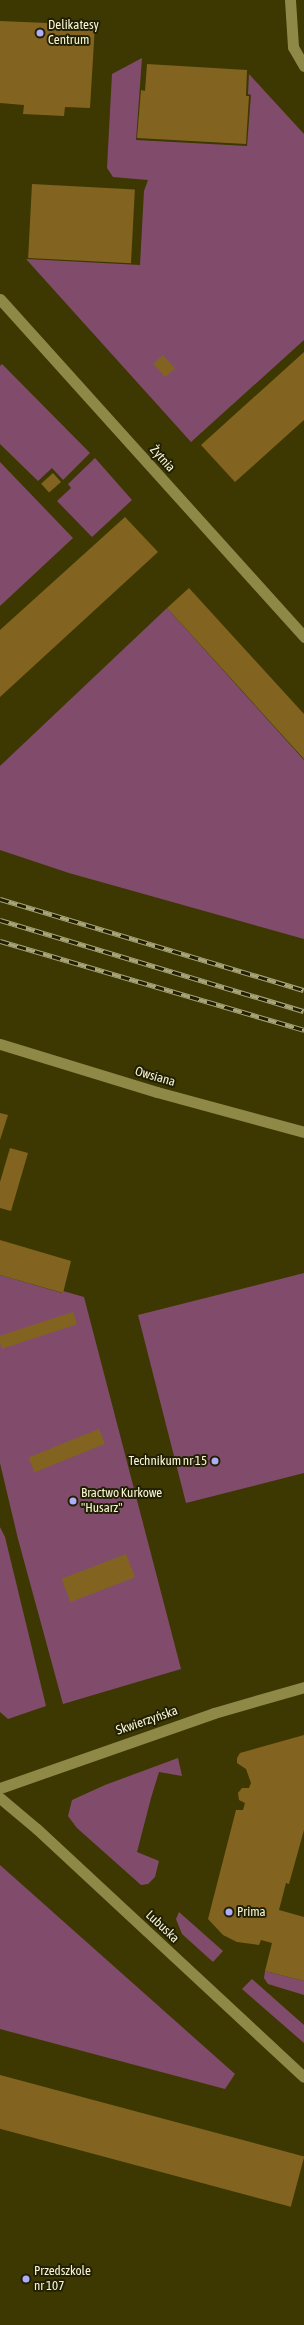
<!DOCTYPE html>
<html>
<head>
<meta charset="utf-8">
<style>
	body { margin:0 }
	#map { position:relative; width:304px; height:2325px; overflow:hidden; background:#3d3801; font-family:"Asap Condensed",sans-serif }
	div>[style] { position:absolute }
	.green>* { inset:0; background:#814c6c }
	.building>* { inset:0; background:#826420; transform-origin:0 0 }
	.minor>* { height:11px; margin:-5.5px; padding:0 5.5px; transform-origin:5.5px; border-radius:5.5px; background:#8f8947 }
	.rail>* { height:4.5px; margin-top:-2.25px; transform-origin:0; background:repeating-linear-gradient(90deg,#211f04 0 9px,#a9a57b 0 18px); box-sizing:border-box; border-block:1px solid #a9a57b }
	.dots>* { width:11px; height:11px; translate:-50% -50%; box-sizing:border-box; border:2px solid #211f04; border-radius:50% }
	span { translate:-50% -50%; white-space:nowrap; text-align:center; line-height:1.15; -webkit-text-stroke:4px #211f04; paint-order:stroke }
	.poi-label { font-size:13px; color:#f7f5d4 }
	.left { translate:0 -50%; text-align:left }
	.right { translate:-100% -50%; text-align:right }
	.street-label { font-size:13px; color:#f7f5d4 }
</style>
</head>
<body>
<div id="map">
	<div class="green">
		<i style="clip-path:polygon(142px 58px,136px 140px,247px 146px,251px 95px,248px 94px,249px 74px,304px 134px,304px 340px,191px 442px,26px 259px,140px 265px,144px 191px,148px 180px,113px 177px,107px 168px,112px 74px)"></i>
		<i style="clip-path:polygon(2px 364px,90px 453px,63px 480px,52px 468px,38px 481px,0 444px,0 366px)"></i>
		<i style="clip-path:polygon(95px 458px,132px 500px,92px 537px,57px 501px,71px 488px,68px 484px)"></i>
		<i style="clip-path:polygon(0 462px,73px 538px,0 606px)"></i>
		<i style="clip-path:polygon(167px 608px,304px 760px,304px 939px,69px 873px,0 850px,0 766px)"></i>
		<i style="clip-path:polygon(304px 1273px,304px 1473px,186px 1503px,138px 1315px)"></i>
		<i style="clip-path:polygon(0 1275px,62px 1293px,63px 1291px,84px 1297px,181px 1669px,63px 1704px,18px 1539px,0 1463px)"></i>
		<i style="clip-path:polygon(0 1527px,5px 1537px,46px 1706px,8px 1719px,0 1712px)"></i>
		<i style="clip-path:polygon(178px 1758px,182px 1776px,159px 1772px,151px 1798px,137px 1852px,159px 1861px,155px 1877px,148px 1884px,141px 1885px,77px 1828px,68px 1816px,72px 1800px,105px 1785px)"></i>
		<i style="clip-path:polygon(0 1865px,235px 2074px,225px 2089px,0 2029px)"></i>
		<i style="clip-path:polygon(179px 1912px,223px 1951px,213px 1962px,182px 1934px,176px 1919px)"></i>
		<i style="clip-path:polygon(265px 1971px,304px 1981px,304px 1995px,268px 1984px,264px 1978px)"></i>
		<i style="clip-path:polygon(252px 1979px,304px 2025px,304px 2043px,242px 1989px)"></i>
	</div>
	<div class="building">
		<i style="clip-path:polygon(0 21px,95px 25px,90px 108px,65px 107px,64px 116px,23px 114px,24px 105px,0 103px)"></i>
		<i style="clip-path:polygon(147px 64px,247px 70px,246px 96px,249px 96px,246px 144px,137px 138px,141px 90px,145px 91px)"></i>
		<i style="left:32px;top:184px;width:103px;height:74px;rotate:3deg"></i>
		<i style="clip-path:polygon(304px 352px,304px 420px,235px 482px,201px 445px)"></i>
		<i style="left:163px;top:355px;width:18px;height:13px;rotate:49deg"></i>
		<i style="left:53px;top:473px;width:12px;height:16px;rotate:48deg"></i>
		<i style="clip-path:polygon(125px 517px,158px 552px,0 697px,0 630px)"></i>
		<i style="clip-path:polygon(189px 588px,304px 714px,304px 759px,167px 608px)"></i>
		<i style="clip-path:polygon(0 1113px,8px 1115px,0 1140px)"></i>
		<i style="clip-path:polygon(10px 1148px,28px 1153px,11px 1211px,0 1208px,0 1182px)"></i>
		<i style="clip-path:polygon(0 1240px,71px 1261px,63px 1293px,0 1275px)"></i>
		<i style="left:73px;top:1312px;width:13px;height:79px;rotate:72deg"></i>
		<i style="left:99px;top:1429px;width:16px;height:76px;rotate:68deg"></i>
		<i style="left:126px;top:1554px;width:25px;height:69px;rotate:69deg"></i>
		<i style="clip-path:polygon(304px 1735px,304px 1830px,289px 1884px,286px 1883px,279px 1910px,304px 1917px,304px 1981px,265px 1971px,272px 1943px,261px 1940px,259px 1945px,237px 1942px,223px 1935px,208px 1919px,236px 1810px,243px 1810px,245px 1803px,239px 1800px,238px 1793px,242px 1788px,249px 1788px,251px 1783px,246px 1769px,237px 1763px,237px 1758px,240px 1753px)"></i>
		<i style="left:0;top:2075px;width:315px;height:52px;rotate:15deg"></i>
	</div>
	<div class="minor">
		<i style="left:290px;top:0;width:47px;rotate:86.3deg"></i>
		<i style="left:293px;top:47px;width:22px;rotate:60deg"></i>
		<i style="left:0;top:299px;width:455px;rotate:48deg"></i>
		<i style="left:0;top:1044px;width:164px;rotate:17deg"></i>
		<i style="left:157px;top:1092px;width:152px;rotate:15.2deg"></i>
		<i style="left:0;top:1788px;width:227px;rotate:-19.3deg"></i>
		<i style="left:214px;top:1713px;width:94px;rotate:-16.1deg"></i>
		<i style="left:0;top:1798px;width:48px;rotate:40deg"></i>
		<i style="left:37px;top:1829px;width:364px;rotate:42.9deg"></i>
	</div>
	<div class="rail">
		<i style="left:0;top:899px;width:317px;rotate:16.7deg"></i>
		<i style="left:0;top:920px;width:317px;rotate:16.7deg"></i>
		<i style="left:0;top:941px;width:317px;rotate:16.3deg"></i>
	</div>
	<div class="dots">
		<i style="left:40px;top:33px;background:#afaefa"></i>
		<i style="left:215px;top:1461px;background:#afaefa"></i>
		<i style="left:73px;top:1501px;background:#afaefa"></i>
		<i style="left:229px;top:1912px;background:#afaefa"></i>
		<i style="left:26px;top:2279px;background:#afaefa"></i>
	</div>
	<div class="poi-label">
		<span class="left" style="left:48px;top:33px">Delikatesy<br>Centrum</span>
		<span class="right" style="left:207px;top:1461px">Technikum nr 15</span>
		<span class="left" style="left:81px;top:1501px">Bractwo Kurkowe<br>"Husarz"</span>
		<span class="left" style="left:237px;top:1912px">Prima</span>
		<span class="left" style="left:34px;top:2279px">Przedszkole<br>nr 107</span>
	</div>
	<div class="street-label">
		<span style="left:162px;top:459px;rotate:48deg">Żytnia</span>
		<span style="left:155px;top:1077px;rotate:16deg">Owsiana</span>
		<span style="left:147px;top:1721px;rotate:-19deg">Skwierzyńska</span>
		<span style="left:162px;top:1927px;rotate:43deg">Lubuska</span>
	</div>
</div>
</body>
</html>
